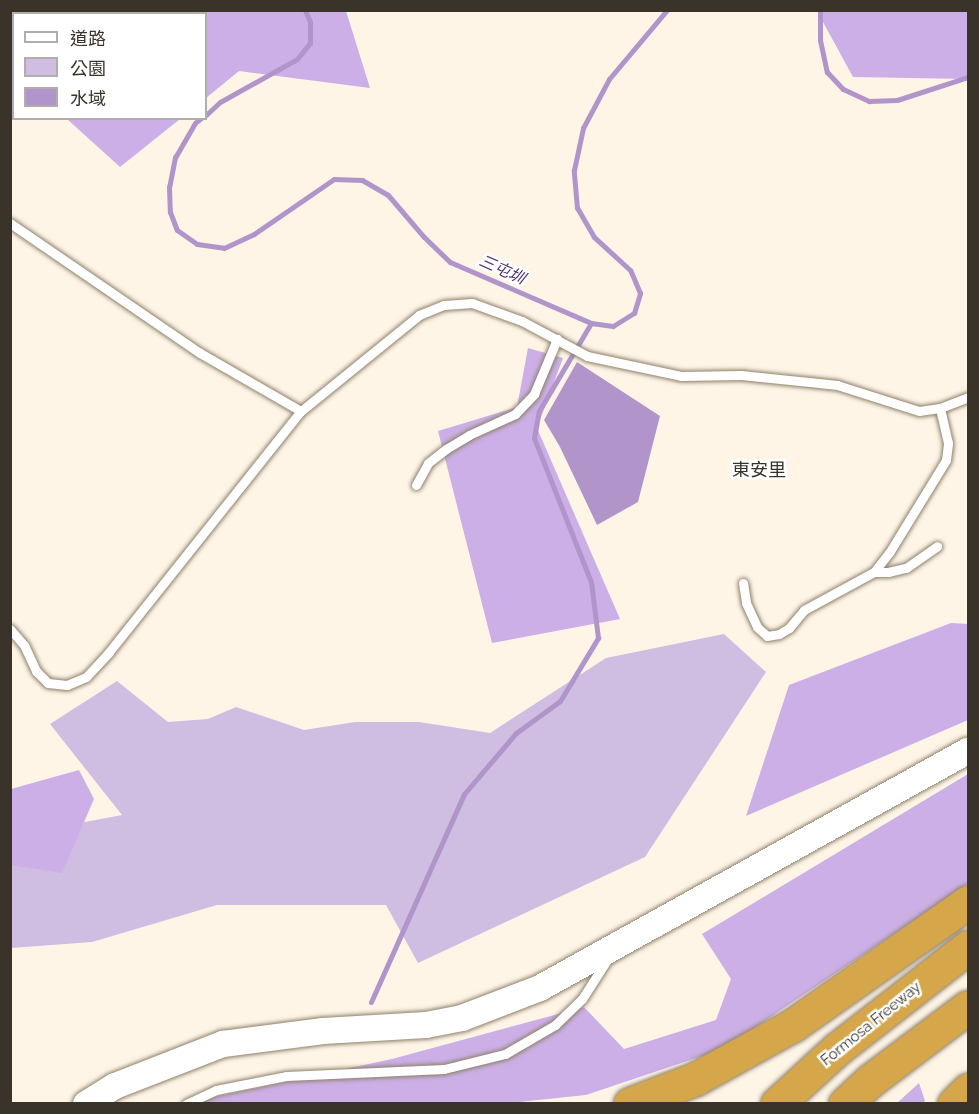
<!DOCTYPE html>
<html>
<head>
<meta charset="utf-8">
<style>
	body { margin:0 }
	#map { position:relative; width:979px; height:1114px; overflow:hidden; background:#fef5e7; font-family:Raleway,"Noto Sans TC",sans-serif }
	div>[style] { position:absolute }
	.green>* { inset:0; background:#d0bde2 }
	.forest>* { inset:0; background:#ccafe6 }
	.water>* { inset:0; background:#b094ca }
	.stream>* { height:5px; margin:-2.5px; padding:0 2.5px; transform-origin:2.5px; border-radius:2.5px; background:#b094ca }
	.roads { filter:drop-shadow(0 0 2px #8e816b) drop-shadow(0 0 2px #8e816b) }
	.lane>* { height:9px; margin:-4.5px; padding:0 4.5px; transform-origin:4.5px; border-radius:4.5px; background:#fff }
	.secondary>* { height:26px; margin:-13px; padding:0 13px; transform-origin:13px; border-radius:13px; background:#fff }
	.highway>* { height:33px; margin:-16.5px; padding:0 16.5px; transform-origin:16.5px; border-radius:16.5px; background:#d5a64a }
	span { translate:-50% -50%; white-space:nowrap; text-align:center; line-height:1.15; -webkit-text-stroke:5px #fff; paint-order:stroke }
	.street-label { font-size:15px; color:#39332a }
	.water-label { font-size:16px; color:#542e70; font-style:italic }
	.quarter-label { font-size:18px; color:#39332a }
	.frame { position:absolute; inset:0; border:12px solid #39332a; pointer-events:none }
	.legend { position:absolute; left:12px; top:12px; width:195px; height:108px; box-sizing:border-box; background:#fff; border:2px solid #b0adaa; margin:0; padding:8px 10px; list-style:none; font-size:18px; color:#39332a }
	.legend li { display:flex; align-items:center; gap:12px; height:30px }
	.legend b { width:30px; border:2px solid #b0adaa }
</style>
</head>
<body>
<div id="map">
	<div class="green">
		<i style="clip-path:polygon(724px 634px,766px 672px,645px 857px,418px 963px,386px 905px,217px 905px,92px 942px,11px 948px,11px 836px,122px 815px,50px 724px,117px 681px,168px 722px,208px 719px,236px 707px,304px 730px,355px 722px,419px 722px,490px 733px,606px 658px)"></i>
	</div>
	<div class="forest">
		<i style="clip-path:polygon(10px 11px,346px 11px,370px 88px,239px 71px,206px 98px,206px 14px,14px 14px,13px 69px,11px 69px)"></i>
		<i style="clip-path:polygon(817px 11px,968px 11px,968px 79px,853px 77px)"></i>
		<i style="clip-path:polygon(67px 119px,180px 119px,120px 167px)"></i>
		<i style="clip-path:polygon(528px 348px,563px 358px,537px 428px,620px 619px,492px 643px,438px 431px,517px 407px)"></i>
		<i style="clip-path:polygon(951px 623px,968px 624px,968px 720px,746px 816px,789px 685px)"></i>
		<i style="clip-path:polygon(79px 770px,94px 799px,62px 873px,11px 865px,11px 789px)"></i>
		<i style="clip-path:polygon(968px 774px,968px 884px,723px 1049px,586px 1095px,509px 1103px,181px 1104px,392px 1059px,584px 1007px,624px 1049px,716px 1020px,731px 979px,702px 934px)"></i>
		<i style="clip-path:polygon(919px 1083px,925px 1101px,922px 1103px,897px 1103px)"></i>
	</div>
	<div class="water">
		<i style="clip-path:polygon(577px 362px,660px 416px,638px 502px,597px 525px,560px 447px,544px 420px)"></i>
	</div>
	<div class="stream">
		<i style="left:820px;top:10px;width:30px;rotate:90deg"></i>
		<i style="left:820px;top:40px;width:33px;rotate:78deg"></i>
		<i style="left:827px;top:72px;width:23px;rotate:47deg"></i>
		<i style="left:843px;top:89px;width:29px;rotate:25deg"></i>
		<i style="left:869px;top:101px;width:28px;rotate:-2deg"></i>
		<i style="left:897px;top:100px;width:75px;rotate:-17.9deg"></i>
		<i style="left:141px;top:14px;width:6px;rotate:-39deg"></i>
		<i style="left:10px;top:106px;width:4px;rotate:-27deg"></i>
		<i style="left:206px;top:115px;width:19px;rotate:-43deg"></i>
		<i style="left:220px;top:102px;width:88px;rotate:-29.2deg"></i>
		<i style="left:297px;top:59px;width:21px;rotate:-51deg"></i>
		<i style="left:310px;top:43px;width:21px;rotate:-90deg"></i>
		<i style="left:310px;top:22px;width:13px;rotate:-113deg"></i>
		<i style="left:201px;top:118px;width:8px;rotate:140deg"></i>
		<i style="left:195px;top:123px;width:39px;rotate:120deg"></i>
		<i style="left:175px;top:157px;width:31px;rotate:101deg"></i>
		<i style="left:169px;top:187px;width:25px;rotate:88deg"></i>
		<i style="left:170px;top:212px;width:19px;rotate:69deg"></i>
		<i style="left:177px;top:230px;width:24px;rotate:35deg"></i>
		<i style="left:197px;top:244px;width:27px;rotate:8deg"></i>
		<i style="left:224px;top:248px;width:33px;rotate:-25deg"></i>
		<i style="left:254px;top:234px;width:97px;rotate:-34.5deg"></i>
		<i style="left:334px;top:179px;width:28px;rotate:2deg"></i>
		<i style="left:362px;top:180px;width:30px;rotate:30deg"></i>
		<i style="left:388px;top:195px;width:55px;rotate:49.4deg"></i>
		<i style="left:424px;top:237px;width:36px;rotate:44deg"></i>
		<i style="left:450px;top:262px;width:154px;rotate:23.4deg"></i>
		<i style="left:591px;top:323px;width:22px;rotate:8deg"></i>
		<i style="left:613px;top:326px;width:25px;rotate:-32deg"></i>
		<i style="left:634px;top:313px;width:21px;rotate:-73deg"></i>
		<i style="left:640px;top:293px;width:25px;rotate:-113deg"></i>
		<i style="left:630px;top:270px;width:49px;rotate:-137.5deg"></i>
		<i style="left:594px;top:237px;width:34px;rotate:-120deg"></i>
		<i style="left:577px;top:208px;width:38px;rotate:-95deg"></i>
		<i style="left:574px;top:170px;width:43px;rotate:-77.9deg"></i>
		<i style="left:583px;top:128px;width:55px;rotate:-62deg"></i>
		<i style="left:609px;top:79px;width:90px;rotate:-50deg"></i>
		<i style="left:371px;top:1002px;width:228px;rotate:-65.9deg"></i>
		<i style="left:464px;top:794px;width:80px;rotate:-49.6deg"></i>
		<i style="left:516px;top:733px;width:54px;rotate:-36deg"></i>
		<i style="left:560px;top:701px;width:74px;rotate:-58.9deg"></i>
		<i style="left:598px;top:638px;width:56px;rotate:-97.1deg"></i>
		<i style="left:591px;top:582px;width:155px;rotate:-111.6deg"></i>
		<i style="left:534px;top:438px;width:27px;rotate:-80deg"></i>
		<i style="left:539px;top:411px;width:102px;rotate:-59.4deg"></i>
	</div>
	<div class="roads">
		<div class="lane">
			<i style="left:10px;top:223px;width:230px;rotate:34.4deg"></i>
			<i style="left:200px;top:353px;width:116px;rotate:29.9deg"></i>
			<i style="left:416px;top:485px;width:25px;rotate:-61deg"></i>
			<i style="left:428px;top:463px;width:23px;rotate:-38deg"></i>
			<i style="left:446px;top:449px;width:27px;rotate:-31deg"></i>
			<i style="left:469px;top:435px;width:51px;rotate:-24.5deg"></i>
			<i style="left:515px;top:414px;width:28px;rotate:-46deg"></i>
			<i style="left:534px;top:394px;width:60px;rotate:-67.3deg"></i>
			<i style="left:874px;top:572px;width:14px"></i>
			<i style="left:888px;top:572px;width:18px;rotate:-13deg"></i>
			<i style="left:906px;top:568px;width:38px;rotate:-35deg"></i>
			<i style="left:743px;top:583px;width:20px;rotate:81deg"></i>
			<i style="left:746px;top:603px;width:26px;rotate:65deg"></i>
			<i style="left:757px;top:627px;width:13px;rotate:42deg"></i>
			<i style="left:767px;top:636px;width:12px;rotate:-9deg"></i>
			<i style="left:779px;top:634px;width:12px;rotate:-31deg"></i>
			<i style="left:789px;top:628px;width:23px;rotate:-50deg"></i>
			<i style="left:804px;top:610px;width:80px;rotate:-28.5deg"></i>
			<i style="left:874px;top:572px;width:24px;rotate:-52deg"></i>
			<i style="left:889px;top:553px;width:109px;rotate:-58.5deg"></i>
			<i style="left:946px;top:460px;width:17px;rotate:-83deg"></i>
			<i style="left:948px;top:443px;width:36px;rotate:-103deg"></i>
			<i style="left:10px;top:629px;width:21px;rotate:49deg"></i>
			<i style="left:24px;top:645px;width:29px;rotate:65deg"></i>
			<i style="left:36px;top:671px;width:17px;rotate:45deg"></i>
			<i style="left:48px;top:683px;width:19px;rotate:6deg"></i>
			<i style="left:67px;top:685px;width:21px;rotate:-23deg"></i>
			<i style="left:86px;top:677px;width:34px;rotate:-47deg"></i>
			<i style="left:109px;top:652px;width:308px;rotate:-51.5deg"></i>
			<i style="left:301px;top:411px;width:152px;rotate:-39.1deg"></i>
			<i style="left:419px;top:315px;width:27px;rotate:-22deg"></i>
			<i style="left:444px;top:305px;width:28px;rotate:-4deg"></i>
			<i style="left:472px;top:303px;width:53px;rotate:19.8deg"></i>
			<i style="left:522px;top:321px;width:74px;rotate:28.3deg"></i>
			<i style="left:587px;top:356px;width:96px;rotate:12deg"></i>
			<i style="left:681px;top:376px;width:60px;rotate:-1deg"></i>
			<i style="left:741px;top:375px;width:97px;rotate:5.9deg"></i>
			<i style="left:837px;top:385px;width:86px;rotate:17.6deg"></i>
			<i style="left:919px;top:411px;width:21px;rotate:-8deg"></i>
			<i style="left:940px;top:408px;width:30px;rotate:-21deg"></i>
			<i style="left:186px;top:1104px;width:33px;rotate:-25deg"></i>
			<i style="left:216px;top:1090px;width:71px;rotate:-11.3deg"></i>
			<i style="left:286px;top:1076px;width:158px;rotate:-2.5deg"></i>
			<i style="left:444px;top:1069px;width:63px;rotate:-13.8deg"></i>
			<i style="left:505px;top:1054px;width:58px;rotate:-30.1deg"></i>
			<i style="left:555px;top:1025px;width:37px;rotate:-44deg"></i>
			<i style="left:582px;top:999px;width:50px;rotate:-57.3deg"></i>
		</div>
		<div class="secondary">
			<i style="left:86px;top:1104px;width:34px;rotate:-32deg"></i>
			<i style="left:115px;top:1086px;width:116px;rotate:-21.3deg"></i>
			<i style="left:223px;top:1044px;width:101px;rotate:-7.4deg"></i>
			<i style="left:323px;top:1031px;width:103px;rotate:-3.3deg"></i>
			<i style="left:426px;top:1025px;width:37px;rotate:-11deg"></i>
			<i style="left:462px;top:1018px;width:84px;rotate:-21deg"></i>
			<i style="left:540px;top:988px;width:489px;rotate:-29deg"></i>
		</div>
		<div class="highway">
			<i style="left:630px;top:1104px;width:70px;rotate:-21deg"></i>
			<i style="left:695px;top:1079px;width:112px;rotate:-28.9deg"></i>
			<i style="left:793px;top:1025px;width:214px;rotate:-35.1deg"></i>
			<i style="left:777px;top:1104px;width:81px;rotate:-42.5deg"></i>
			<i style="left:837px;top:1049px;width:166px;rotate:-37.9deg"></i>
			<i style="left:845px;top:1104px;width:35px;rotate:-43deg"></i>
			<i style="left:871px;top:1080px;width:121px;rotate:-37deg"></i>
			<i style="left:954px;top:1104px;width:20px;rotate:-45deg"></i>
		</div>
	</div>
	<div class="street-label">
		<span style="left:871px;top:1024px;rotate:-39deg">Formosa Freeway</span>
	</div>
	<div class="water-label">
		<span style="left:502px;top:270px;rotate:24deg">三屯圳</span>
	</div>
	<div class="quarter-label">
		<span style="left:759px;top:470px">東安里</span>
	</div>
	<div class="frame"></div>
	<ul class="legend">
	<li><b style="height:8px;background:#fff"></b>道路</li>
	<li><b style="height:16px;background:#d0bde2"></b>公園</li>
	<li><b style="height:16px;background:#b094ca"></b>水域</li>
	</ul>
</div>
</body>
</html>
